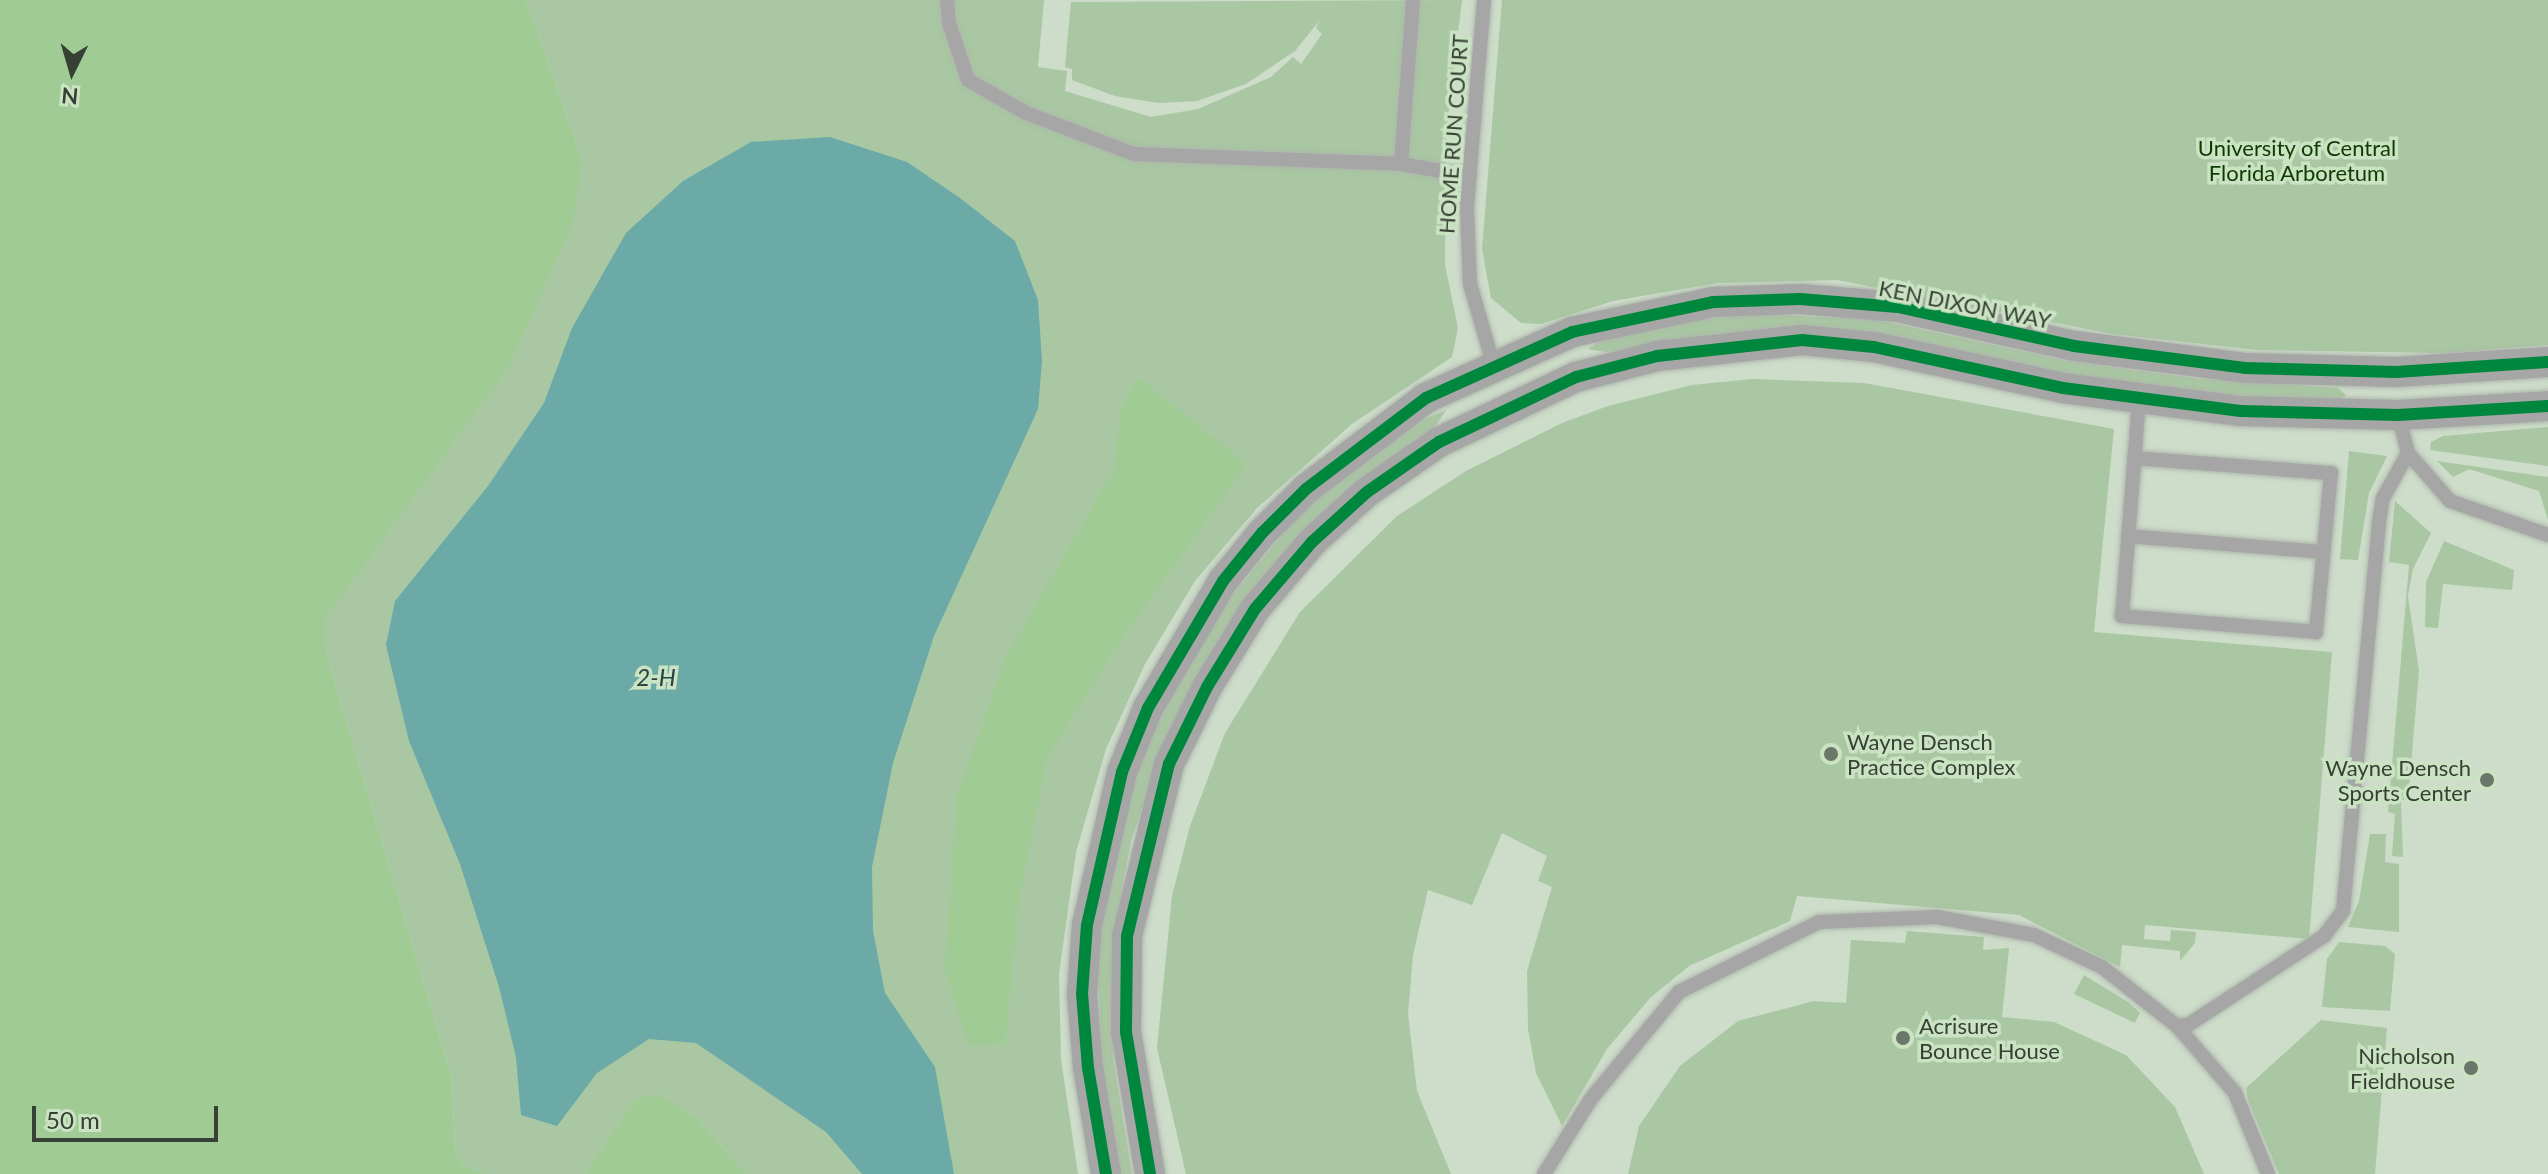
<!DOCTYPE html>
<html>
<head>
<meta charset="utf-8">
<style>
	body { margin:0 }
	#map { position:relative; width:2548px; height:1174px; overflow:hidden; background:#cedcca; font-family:Lato,sans-serif }
	div>[style] { position:absolute }
	.green>* { inset:0; background:#a9c7a2 }
	.forest>* { inset:0; background:#a0cb95 }
	.water>* { inset:0; background:#6baaa7 }
	.roads { filter:drop-shadow(0 0 2px #adb8ab) drop-shadow(0 0 2px #adb8ab) }
	.lane>* { height:14px; margin:-7px; padding:0 7px; transform-origin:7px; border-radius:7px; background:#a7a6a7 }
	.street>* { height:30px; margin:-15px; padding:0 15px; transform-origin:15px; border-radius:15px; background:#a7a6a7 }
	.cycleway>* { height:12px; margin:-6px; padding:0 6px; transform-origin:6px; border-radius:6px; background:#00873e }
	.dots>* { width:22px; height:22px; translate:-50% -50%; box-sizing:border-box; border:4px solid #cae3c3; border-radius:50% }
	span { translate:-50% -50%; white-space:nowrap; text-align:center; line-height:1.15; -webkit-text-stroke:7px #cae3c3; paint-order:stroke }
	.street-label { font-size:22px; color:#364034 }
	.park-label { font-size:22px; color:#0e3b01 }
	.poi-label { font-size:22px; color:#364034 }
	.left { translate:0 -50%; text-align:left }
	.right { translate:-100% -50%; text-align:right }
	.water-label { font-size:24px; color:#284344; font-style:italic }
	.north { position:absolute; left:32px; top:32px; width:80px; height:80px; -webkit-text-stroke:6px #cae3c3; paint-order:stroke; rotate:185deg; font-size:22px; font-weight:700; line-height:32px; text-align:center; color:#364034 }
	.north::after { content:''; display:block; margin:auto; width:28px; height:36px; background:#364034; clip-path:polygon(50% 0,100% 100%,50% 72%,0 100%) }
	.scale { position:absolute; left:32px; top:1106px; width:186px; height:36px; box-sizing:border-box; border:4px solid #364034; border-top:0; padding-left:10px; font-size:24px; line-height:28px; white-space:nowrap; color:#364034; -webkit-text-stroke:6px #cae3c3; paint-order:stroke }
</style>
</head>
<body>
<div id="map">
	<div class="green">
		<i style="clip-path:polygon(526px 0,1044px 0,1038px 67px,1067px 71px,1065px 91px,1151px 117px,1198px 109px,1271px 77px,1293px 57px,1301px 64px,1322px 34px,1316px 28px,1320px 20px,1295px 51px,1246px 84px,1197px 101px,1158px 103px,1115px 96px,1072px 80px,1072px 69px,1065px 67px,1071px 2px,1462px 0,1446px 135px,1445px 265px,1458px 328px,1452px 357px,1352px 424px,1257px 508px,1195px 581px,1145px 664px,1106px 749px,1076px 852px,1059px 974px,1061px 1059px,1078px 1174px,746px 1174px,699px 1120px,634px 1100px,584px 1174px,486px 1174px,463px 1165px,455px 1149px,452px 1079px,326px 653px,326px 617px,582px 160px)"></i>
		<i style="clip-path:polygon(1502px 0,2548px 0,2548px 345px,2445px 353px,2257px 350px,2113px 334px,1837px 280px,1718px 283px,1613px 301px,1541px 324px,1521px 323px,1491px 298px,1482px 249px)"></i>
		<i style="clip-path:polygon(1766px 314px,1878px 320px,2068px 361px,2201px 379px,2338px 388px,2346px 395px,2337px 403px,2183px 392px,1779px 330px,1719px 333px,1606px 352px,1588px 349px,1607px 337px,1693px 320px)"></i>
		<i style="clip-path:polygon(1753px 379px,1864px 383px,2114px 429px,2094px 632px,2332px 652px,2309px 939px,2145px 925px,2144px 939px,2170px 941px,2171px 930px,2196px 932px,2195px 943px,2180px 961px,2180px 951px,2122px 945px,2120px 967px,2019px 915px,1797px 896px,1790px 921px,1689px 966px,1650px 998px,1607px 1049px,1562px 1126px,1536px 1073px,1528px 1029px,1527px 971px,1552px 887px,1538px 881px,1547px 856px,1502px 833px,1472px 905px,1428px 890px,1413px 955px,1408px 1014px,1417px 1091px,1451px 1174px,1186px 1174px,1157px 1048px,1172px 896px,1190px 826px,1225px 733px,1300px 612px,1397px 516px,1466px 471px,1562px 423px,1608px 406px,1692px 385px)"></i>
		<i style="clip-path:polygon(1446px 410px,1435px 427px,1358px 482px,1247px 597px,1215px 644px,1168px 731px,1131px 841px,1116px 921px,1113px 1058px,1132px 1174px,1118px 1174px,1106px 1118px,1097px 967px,1108px 878px,1131px 787px,1153px 730px,1209px 624px,1288px 527px,1332px 485px,1413px 424px)"></i>
		<i style="clip-path:polygon(2548px 427px,2548px 466px,2430px 450px,2431px 442px,2443px 436px)"></i>
		<i style="clip-path:polygon(2349px 451px,2387px 456px,2369px 493px,2358px 560px,2340px 559px)"></i>
		<i style="clip-path:polygon(2437px 461px,2548px 477px,2548px 520px,2539px 491px,2469px 469px,2453px 477px)"></i>
		<i style="clip-path:polygon(2395px 501px,2431px 533px,2413px 569px,2408px 596px,2419px 671px,2408px 800px,2401px 800px,2403px 857px,2392px 856px,2395px 814px,2388px 812px,2409px 565px,2389px 562px)"></i>
		<i style="clip-path:polygon(2444px 541px,2514px 570px,2512px 590px,2443px 584px,2438px 628px,2425px 627px,2426px 582px)"></i>
		<i style="clip-path:polygon(2370px 834px,2386px 834px,2385px 862px,2399px 864px,2399px 932px,2348px 927px,2359px 901px)"></i>
		<i style="clip-path:polygon(1907px 931px,1984px 937px,1983px 950px,2009px 948px,2002px 1017px,2054px 1022px,2126px 1055px,2175px 1107px,2204px 1174px,1628px 1174px,1639px 1126px,1680px 1066px,1738px 1021px,1814px 1001px,1846px 1003px,1851px 940px,1905px 943px)"></i>
		<i style="clip-path:polygon(2339px 942px,2385px 946px,2395px 954px,2390px 1011px,2322px 1007px,2327px 959px)"></i>
		<i style="clip-path:polygon(2084px 975px,2128px 1002px,2140px 1013px,2135px 1023px,2074px 994px)"></i>
		<i style="clip-path:polygon(2321px 1020px,2387px 1028px,2375px 1174px,2279px 1174px,2248px 1100px,2246px 1088px)"></i>
	</div>
	<div class="forest">
		<i style="clip-path:polygon(0 0,526px 0,582px 160px,573px 222px,510px 365px,326px 617px,326px 653px,452px 1079px,455px 1149px,463px 1165px,486px 1174px,0 1174px)"></i>
		<i style="clip-path:polygon(1139px 378px,1247px 464px,1121px 640px,1047px 758px,1019px 900px,1005px 1044px,969px 1046px,945px 970px,957px 796px,1006px 657px,1114px 470px,1121px 408px)"></i>
		<i style="clip-path:polygon(658px 1094px,699px 1120px,746px 1174px,584px 1174px,634px 1100px)"></i>
	</div>
	<div class="water">
		<i style="clip-path:polygon(830px 137px,907px 162px,960px 198px,1015px 241px,1038px 300px,1042px 361px,1038px 409px,934px 636px,893px 763px,872px 867px,873px 931px,885px 993px,935px 1067px,954px 1174px,862px 1174px,826px 1132px,696px 1043px,649px 1039px,597px 1073px,557px 1126px,521px 1115px,516px 1057px,499px 987px,460px 864px,409px 741px,386px 645px,395px 601px,488px 486px,544px 403px,572px 328px,626px 233px,683px 181px,751px 142px)"></i>
	</div>
	<div class="roads">
		<div class="lane">
			<i style="left:947px;top:0;width:23px;rotate:85deg"></i>
			<i style="left:949px;top:23px;width:60px;rotate:71.6deg"></i>
			<i style="left:968px;top:80px;width:67px;rotate:29.6deg"></i>
			<i style="left:1026px;top:113px;width:116px;rotate:20.8deg"></i>
			<i style="left:1134px;top:154px;width:267px;rotate:2.1deg"></i>
			<i style="left:1401px;top:164px;width:164px;rotate:-85.8deg"></i>
			<i style="left:1484px;top:0;width:210px;rotate:94.7deg"></i>
			<i style="left:1467px;top:209px;width:75px;rotate:87.7deg"></i>
			<i style="left:1470px;top:284px;width:82px;rotate:73.8deg"></i>
			<i style="left:1401px;top:164px;width:70px;rotate:9.9deg"></i>
			<i style="left:2398px;top:415px;width:39px;rotate:75deg"></i>
			<i style="left:2408px;top:453px;width:64px;rotate:48.8deg"></i>
			<i style="left:2450px;top:501px;width:104px;rotate:19.1deg"></i>
			<i style="left:2134px;top:458px;width:198px;rotate:4.4deg"></i>
			<i style="left:2331px;top:473px;width:160px;rotate:95.4deg"></i>
			<i style="left:2316px;top:632px;width:195px;rotate:-175.3deg"></i>
			<i style="left:2122px;top:616px;width:219px;rotate:-85.5deg"></i>
			<i style="left:2128px;top:536px;width:196px;rotate:4.7deg"></i>
			<i style="left:2177px;top:1026px;width:11px;rotate:-5deg"></i>
			<i style="left:2188px;top:1025px;width:163px;rotate:-33.2deg"></i>
			<i style="left:2324px;top:936px;width:31px;rotate:-53deg"></i>
			<i style="left:2343px;top:911px;width:391px;rotate:-84.7deg"></i>
			<i style="left:2379px;top:522px;width:24px;rotate:-81deg"></i>
			<i style="left:2383px;top:498px;width:51px;rotate:-60.9deg"></i>
			<i style="left:1544px;top:1174px;width:87px;rotate:-58.1deg"></i>
			<i style="left:1590px;top:1100px;width:140px;rotate:-50.5deg"></i>
			<i style="left:1679px;top:992px;width:157px;rotate:-26.6deg"></i>
			<i style="left:1819px;top:922px;width:118px;rotate:-2.4deg"></i>
			<i style="left:1937px;top:917px;width:99px;rotate:10.5deg"></i>
			<i style="left:2034px;top:935px;width:75px;rotate:25.2deg"></i>
			<i style="left:2102px;top:967px;width:95px;rotate:38.2deg"></i>
			<i style="left:2177px;top:1026px;width:89px;rotate:49.1deg"></i>
			<i style="left:2235px;top:1093px;width:87px;rotate:67.8deg"></i>
		</div>
		<div class="street">
			<i style="left:1106px;top:1174px;width:108px;rotate:-99.6deg"></i>
			<i style="left:1088px;top:1068px;width:74px;rotate:-94.6deg"></i>
			<i style="left:1082px;top:994px;width:69px;rotate:-85.9deg"></i>
			<i style="left:1087px;top:925px;width:157px;rotate:-77.1deg"></i>
			<i style="left:1122px;top:772px;width:69px;rotate:-67.9deg"></i>
			<i style="left:1148px;top:708px;width:147px;rotate:-59.4deg"></i>
			<i style="left:1223px;top:581px;width:62px;rotate:-50.9deg"></i>
			<i style="left:1262px;top:533px;width:62px;rotate:-45deg"></i>
			<i style="left:1306px;top:489px;width:151px;rotate:-37.2deg"></i>
			<i style="left:1426px;top:398px;width:160px;rotate:-24.3deg"></i>
			<i style="left:1572px;top:332px;width:144px;rotate:-12deg"></i>
			<i style="left:1713px;top:302px;width:87px;rotate:-2deg"></i>
			<i style="left:1800px;top:299px;width:98px;rotate:4.7deg"></i>
			<i style="left:1898px;top:307px;width:180px;rotate:12.5deg"></i>
			<i style="left:2074px;top:346px;width:172px;rotate:7.3deg"></i>
			<i style="left:2245px;top:368px;width:151px;rotate:1.5deg"></i>
			<i style="left:2396px;top:372px;width:152px;rotate:-3.8deg"></i>
			<i style="left:1150px;top:1174px;width:144px;rotate:-99.6deg"></i>
			<i style="left:1126px;top:1032px;width:96px;rotate:-89.4deg"></i>
			<i style="left:1127px;top:936px;width:177px;rotate:-76.3deg"></i>
			<i style="left:1169px;top:764px;width:86px;rotate:-63.7deg"></i>
			<i style="left:1207px;top:687px;width:92px;rotate:-58.4deg"></i>
			<i style="left:1255px;top:609px;width:88px;rotate:-49.6deg"></i>
			<i style="left:1312px;top:542px;width:74px;rotate:-42.3deg"></i>
			<i style="left:1367px;top:492px;width:88px;rotate:-34.8deg"></i>
			<i style="left:1439px;top:442px;width:152px;rotate:-25.4deg"></i>
			<i style="left:1576px;top:377px;width:84px;rotate:-14.5deg"></i>
			<i style="left:1657px;top:356px;width:146px;rotate:-6.3deg"></i>
			<i style="left:1802px;top:340px;width:72px;rotate:5.6deg"></i>
			<i style="left:1874px;top:347px;width:193px;rotate:12.2deg"></i>
			<i style="left:2063px;top:388px;width:179px;rotate:7.4deg"></i>
			<i style="left:2241px;top:411px;width:157px;rotate:1.5deg"></i>
			<i style="left:2398px;top:415px;width:150px;rotate:-3.4deg"></i>
		</div>
	</div>
	<div class="cycleway">
		<i style="left:1106px;top:1174px;width:108px;rotate:-99.6deg"></i>
		<i style="left:1088px;top:1068px;width:74px;rotate:-94.6deg"></i>
		<i style="left:1082px;top:994px;width:69px;rotate:-85.9deg"></i>
		<i style="left:1087px;top:925px;width:157px;rotate:-77.1deg"></i>
		<i style="left:1122px;top:772px;width:69px;rotate:-67.9deg"></i>
		<i style="left:1148px;top:708px;width:147px;rotate:-59.4deg"></i>
		<i style="left:1223px;top:581px;width:62px;rotate:-50.9deg"></i>
		<i style="left:1262px;top:533px;width:62px;rotate:-45deg"></i>
		<i style="left:1306px;top:489px;width:151px;rotate:-37.2deg"></i>
		<i style="left:1426px;top:398px;width:160px;rotate:-24.3deg"></i>
		<i style="left:1572px;top:332px;width:144px;rotate:-12deg"></i>
		<i style="left:1713px;top:302px;width:87px;rotate:-2deg"></i>
		<i style="left:1800px;top:299px;width:98px;rotate:4.7deg"></i>
		<i style="left:1898px;top:307px;width:180px;rotate:12.5deg"></i>
		<i style="left:2074px;top:346px;width:172px;rotate:7.3deg"></i>
		<i style="left:2245px;top:368px;width:151px;rotate:1.5deg"></i>
		<i style="left:2396px;top:372px;width:152px;rotate:-3.8deg"></i>
		<i style="left:1150px;top:1174px;width:144px;rotate:-99.6deg"></i>
		<i style="left:1126px;top:1032px;width:96px;rotate:-89.4deg"></i>
		<i style="left:1127px;top:936px;width:177px;rotate:-76.3deg"></i>
		<i style="left:1169px;top:764px;width:86px;rotate:-63.7deg"></i>
		<i style="left:1207px;top:687px;width:92px;rotate:-58.4deg"></i>
		<i style="left:1255px;top:609px;width:88px;rotate:-49.6deg"></i>
		<i style="left:1312px;top:542px;width:74px;rotate:-42.3deg"></i>
		<i style="left:1367px;top:492px;width:88px;rotate:-34.8deg"></i>
		<i style="left:1439px;top:442px;width:152px;rotate:-25.4deg"></i>
		<i style="left:1576px;top:377px;width:84px;rotate:-14.5deg"></i>
		<i style="left:1657px;top:356px;width:146px;rotate:-6.3deg"></i>
		<i style="left:1802px;top:340px;width:72px;rotate:5.6deg"></i>
		<i style="left:1874px;top:347px;width:193px;rotate:12.2deg"></i>
		<i style="left:2063px;top:388px;width:179px;rotate:7.4deg"></i>
		<i style="left:2241px;top:411px;width:157px;rotate:1.5deg"></i>
		<i style="left:2398px;top:415px;width:150px;rotate:-3.4deg"></i>
	</div>
	<div class="dots">
		<i style="left:1831px;top:754px;background:#6b7768"></i>
		<i style="left:2487px;top:780px;background:#6b7768"></i>
		<i style="left:1903px;top:1038px;background:#6b7768"></i>
		<i style="left:2471px;top:1068px;background:#6b7768"></i>
	</div>
	<div class="street-label">
		<span style="left:1453px;top:134px;rotate:-86deg">HOME RUN COURT</span>
		<span style="left:1965px;top:304px;rotate:11deg">KEN DIXON WAY</span>
	</div>
	<div class="park-label">
		<span style="left:2297px;top:160px">University of Central<br>Florida Arboretum</span>
	</div>
	<div class="poi-label">
		<span class="left" style="left:1847px;top:754px">Wayne Densch<br>Practice Complex</span>
		<span class="right" style="left:2471px;top:780px">Wayne Densch<br>Sports Center</span>
		<span class="left" style="left:1919px;top:1038px">Acrisure<br>Bounce House</span>
		<span class="right" style="left:2455px;top:1068px">Nicholson<br>Fieldhouse</span>
	</div>
	<div class="water-label">
		<span style="left:656px;top:677px">2-H</span>
	</div>
	<div class="north">N</div>
	<div class="scale">50 m</div>
</div>
</body>
</html>
